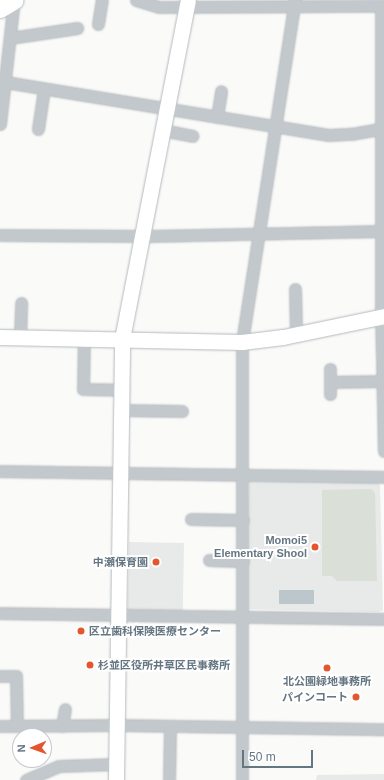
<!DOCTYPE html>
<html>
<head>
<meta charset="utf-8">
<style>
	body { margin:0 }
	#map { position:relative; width:384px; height:780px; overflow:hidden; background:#fafaf8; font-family:Helvetica,"Noto Sans JP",sans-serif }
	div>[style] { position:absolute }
	.built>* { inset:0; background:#e8e9e9; transform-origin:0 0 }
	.green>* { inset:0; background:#dadfd7 }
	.water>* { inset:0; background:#bbc7cb; transform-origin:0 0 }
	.roads { filter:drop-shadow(0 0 1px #b3babf) drop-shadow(0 0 1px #b3babf) }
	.street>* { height:11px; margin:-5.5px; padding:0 5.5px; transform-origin:5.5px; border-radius:5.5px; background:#c3c8cc }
	.secondary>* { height:15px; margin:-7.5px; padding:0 7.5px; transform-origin:7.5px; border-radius:7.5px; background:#fff }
	.primary>* { height:17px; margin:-8.5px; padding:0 8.5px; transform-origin:8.5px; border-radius:8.5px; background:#fff }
	.dots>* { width:11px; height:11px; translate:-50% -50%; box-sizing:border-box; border:2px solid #fff; border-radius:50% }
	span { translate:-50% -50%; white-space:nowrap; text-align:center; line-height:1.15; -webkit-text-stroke:4px #fff; paint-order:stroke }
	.poi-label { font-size:11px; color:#657683; font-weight:700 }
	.right { translate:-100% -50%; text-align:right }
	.left { translate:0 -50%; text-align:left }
	.north { position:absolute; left:12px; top:728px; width:40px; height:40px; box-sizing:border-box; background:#fff; border:1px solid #c1c8cd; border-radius:50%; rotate:268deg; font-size:11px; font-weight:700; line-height:16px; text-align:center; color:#657683 }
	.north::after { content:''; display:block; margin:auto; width:14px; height:18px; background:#e4572e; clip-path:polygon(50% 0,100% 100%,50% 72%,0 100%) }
	.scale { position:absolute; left:242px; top:750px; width:71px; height:18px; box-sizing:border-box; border:2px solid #657683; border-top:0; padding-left:5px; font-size:12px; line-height:14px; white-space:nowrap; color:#657683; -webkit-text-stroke:3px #fff; paint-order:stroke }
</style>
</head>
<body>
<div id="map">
	<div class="built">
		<i style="clip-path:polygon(249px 479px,376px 482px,380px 485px,383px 610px,379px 612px,247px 609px)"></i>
		<i style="left:129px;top:542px;width:55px;height:68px;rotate:1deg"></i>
		<i style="clip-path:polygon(384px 774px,384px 780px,316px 780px,317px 775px)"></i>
	</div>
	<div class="green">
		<i style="clip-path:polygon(371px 489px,375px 493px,377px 581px,337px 581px,332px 576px,322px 576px,322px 490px)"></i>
	</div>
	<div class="water">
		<i style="left:279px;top:590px;width:35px;height:14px"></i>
	</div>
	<div class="roads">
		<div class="street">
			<i style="left:136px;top:0;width:24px;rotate:17deg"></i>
			<i style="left:159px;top:7px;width:225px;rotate:-0.3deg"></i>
			<i style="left:381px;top:7px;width:303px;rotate:90deg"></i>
			<i style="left:381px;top:310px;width:141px;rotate:88.8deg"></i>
			<i style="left:98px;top:24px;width:24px;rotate:-81deg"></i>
			<i style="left:10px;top:38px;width:68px;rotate:-8.5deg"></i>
			<i style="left:5px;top:82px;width:328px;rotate:9.3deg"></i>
			<i style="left:329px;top:135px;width:22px;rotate:-3deg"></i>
			<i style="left:351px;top:134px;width:34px;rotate:-10deg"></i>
			<i style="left:217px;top:117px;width:26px;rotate:-81deg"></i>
			<i style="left:0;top:124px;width:125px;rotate:-83.6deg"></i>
			<i style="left:38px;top:129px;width:40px;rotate:-81.5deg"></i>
			<i style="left:162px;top:130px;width:31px;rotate:11deg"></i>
			<i style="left:0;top:235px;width:149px;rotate:0.4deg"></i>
			<i style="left:149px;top:236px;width:235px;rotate:-1.2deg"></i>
			<i style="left:295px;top:289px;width:45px;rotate:88.7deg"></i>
			<i style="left:20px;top:337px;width:34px;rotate:-88deg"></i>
			<i style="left:84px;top:338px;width:51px;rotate:91.1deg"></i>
			<i style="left:83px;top:389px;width:39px;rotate:1deg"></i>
			<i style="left:330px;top:369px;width:25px;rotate:90deg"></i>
			<i style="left:330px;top:382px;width:52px;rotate:-1.1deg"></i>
			<i style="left:122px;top:410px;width:60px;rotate:1deg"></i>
			<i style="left:0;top:471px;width:384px;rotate:0.9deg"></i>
			<i style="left:191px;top:519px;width:52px;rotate:1.1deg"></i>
			<i style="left:209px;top:560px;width:34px;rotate:2deg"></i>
			<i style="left:0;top:613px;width:384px;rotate:0.9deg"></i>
			<i style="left:0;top:676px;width:16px"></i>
			<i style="left:16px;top:676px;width:50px;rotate:88.9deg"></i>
			<i style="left:0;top:726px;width:117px;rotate:-0.5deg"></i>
			<i style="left:117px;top:725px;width:267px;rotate:0.9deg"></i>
			<i style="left:62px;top:726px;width:17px;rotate:-80deg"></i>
			<i style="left:26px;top:780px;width:36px;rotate:-23deg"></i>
			<i style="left:59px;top:766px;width:57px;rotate:-2deg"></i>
			<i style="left:169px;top:780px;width:54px;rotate:-88.9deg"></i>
			<i style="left:242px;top:780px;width:438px;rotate:-90deg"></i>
			<i style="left:242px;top:342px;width:346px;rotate:-81.2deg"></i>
		</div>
		<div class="secondary">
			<i style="left:0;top:337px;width:242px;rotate:1.2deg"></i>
			<i style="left:242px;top:342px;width:41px;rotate:-7deg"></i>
			<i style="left:283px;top:337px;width:103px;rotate:-11.7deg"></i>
			<i style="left:116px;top:780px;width:441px;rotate:-89.2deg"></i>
			<i style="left:122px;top:339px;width:345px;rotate:-79deg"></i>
		</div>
		<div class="primary">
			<i style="left:0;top:9px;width:17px;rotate:-31deg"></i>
		</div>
	</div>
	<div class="dots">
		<i style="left:315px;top:547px;background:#e4572e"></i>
		<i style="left:156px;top:562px;background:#e4572e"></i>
		<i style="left:81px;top:631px;background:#e4572e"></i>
		<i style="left:90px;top:665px;background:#e4572e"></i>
		<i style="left:327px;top:668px;background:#e4572e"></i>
		<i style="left:356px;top:697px;background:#e4572e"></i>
	</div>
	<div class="poi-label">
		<span class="right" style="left:307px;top:547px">Momoi5<br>Elementary Shool</span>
		<span class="right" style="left:148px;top:562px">中瀬保育園</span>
		<span class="left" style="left:89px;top:631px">区立歯科保険医療センター</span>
		<span class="left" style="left:98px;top:665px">杉並区役所井草区民事務所</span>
		<span style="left:327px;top:681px">北公園緑地事務所</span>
		<span class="right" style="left:348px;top:697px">パインコート</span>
	</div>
	<div class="north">N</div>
	<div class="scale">50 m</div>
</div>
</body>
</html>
